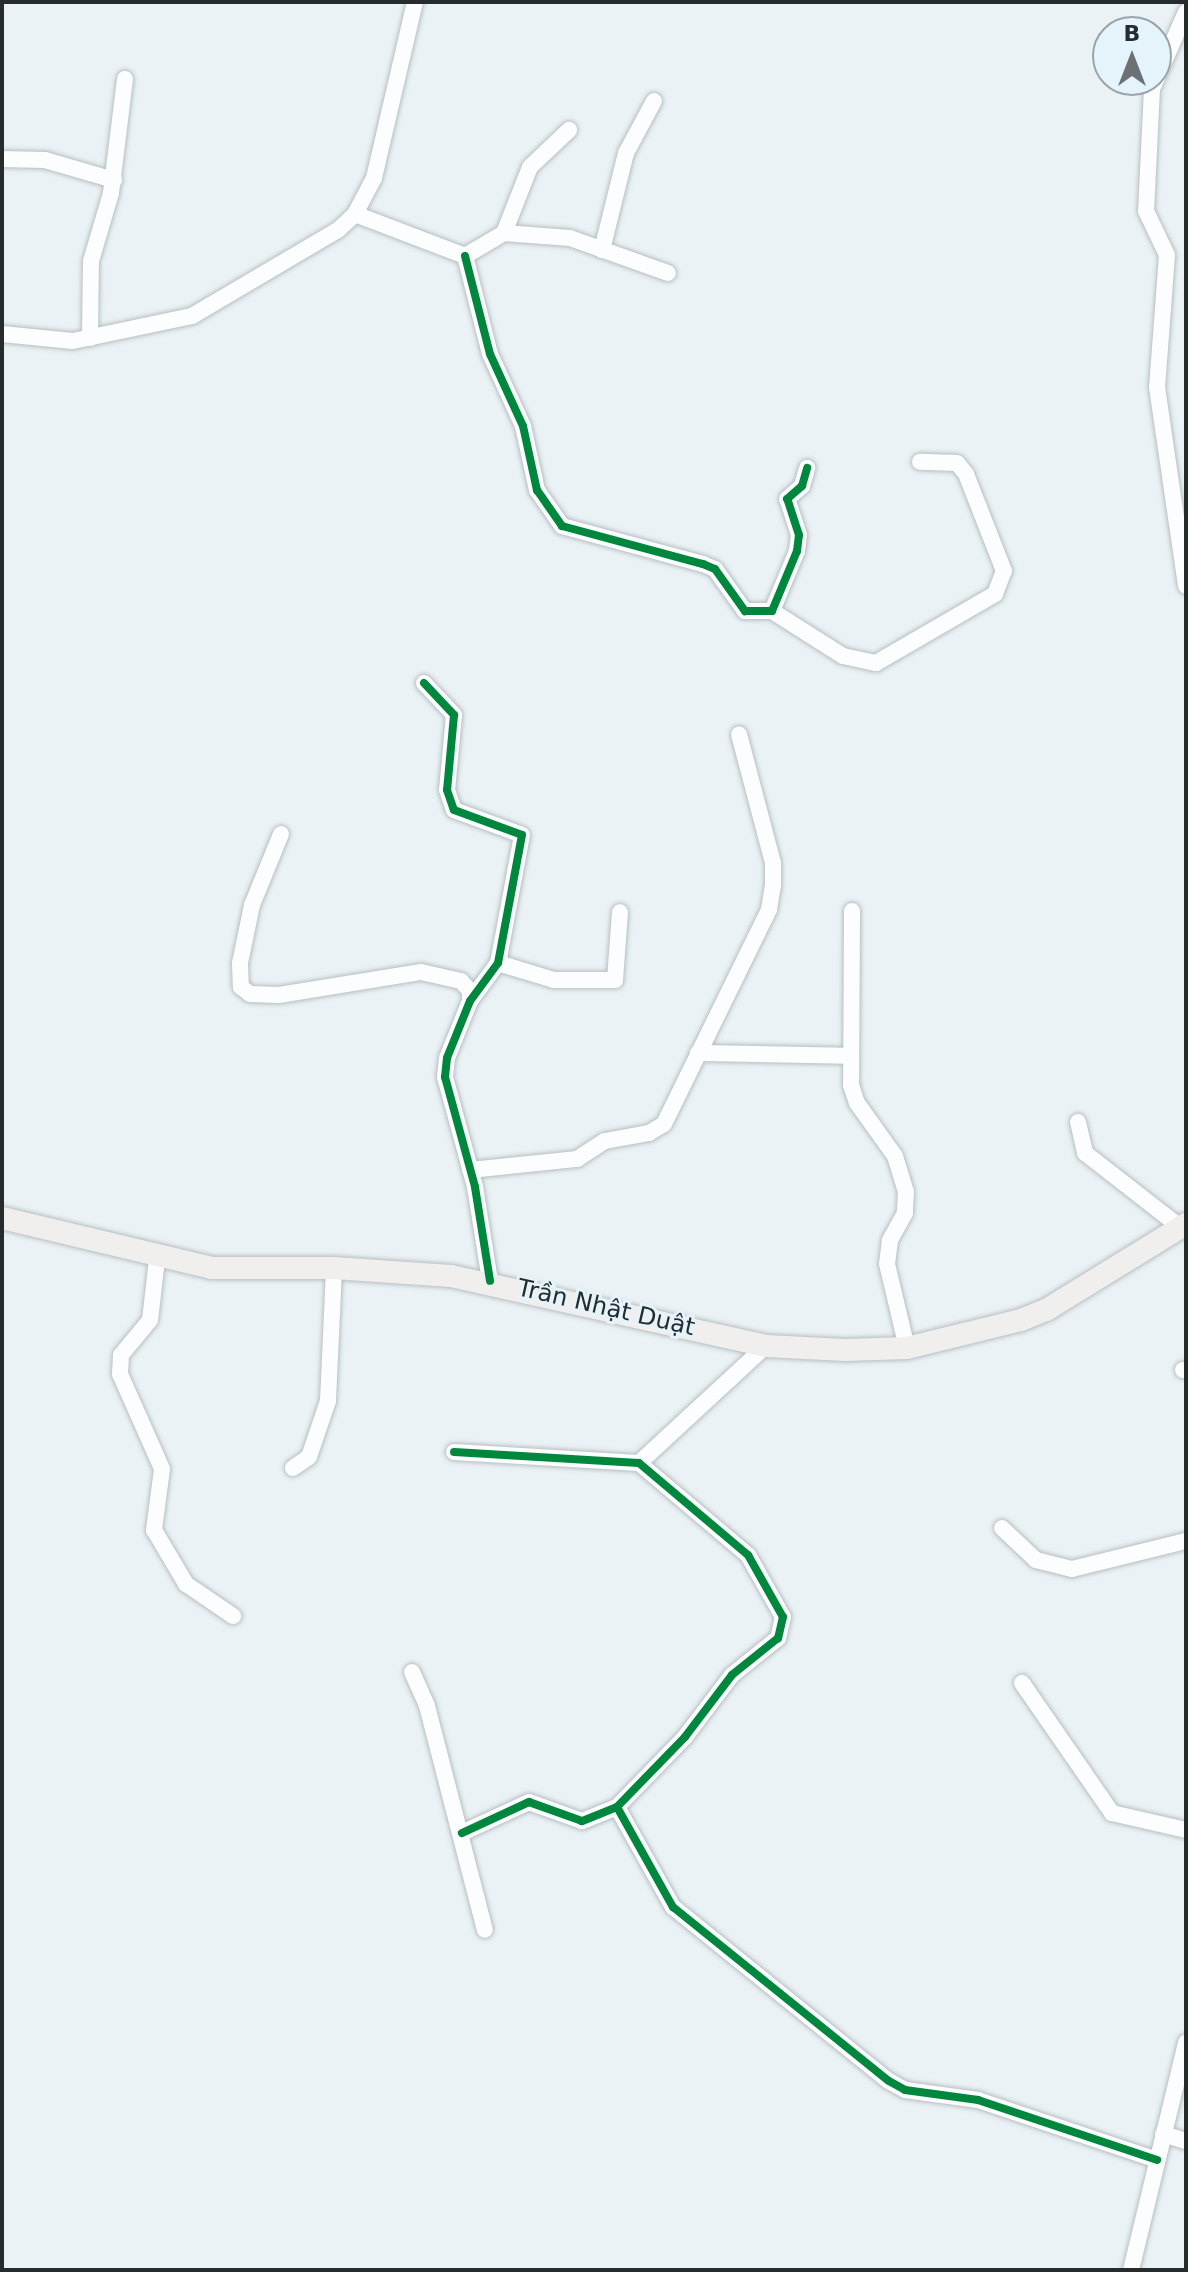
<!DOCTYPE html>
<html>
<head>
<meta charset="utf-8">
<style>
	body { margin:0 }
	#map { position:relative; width:1188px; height:2272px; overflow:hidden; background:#eaf2f5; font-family:"DejaVu Sans",sans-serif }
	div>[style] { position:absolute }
	.roads { filter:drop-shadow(0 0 2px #b8bec1) drop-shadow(0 0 2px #b8bec1) }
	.street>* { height:16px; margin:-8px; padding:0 8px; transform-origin:8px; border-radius:8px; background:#fcfdfe }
	.secondary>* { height:22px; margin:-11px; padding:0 11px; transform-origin:11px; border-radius:11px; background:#f1efee }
	.cycleway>* { height:8px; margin:-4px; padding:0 4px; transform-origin:4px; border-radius:4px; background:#00873e }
	span { translate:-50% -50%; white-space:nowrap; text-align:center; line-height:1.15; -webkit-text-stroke:6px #e5f3fa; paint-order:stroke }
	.street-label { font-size:24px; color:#262b2e }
	.frame { position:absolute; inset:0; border:4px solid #262b2e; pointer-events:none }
	.north { position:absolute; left:1092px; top:16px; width:80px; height:80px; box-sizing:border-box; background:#e5f3fa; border:2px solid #99a3a8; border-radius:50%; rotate:0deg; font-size:22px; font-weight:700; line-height:32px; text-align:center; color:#262b2e }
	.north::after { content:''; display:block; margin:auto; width:28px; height:36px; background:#6b7174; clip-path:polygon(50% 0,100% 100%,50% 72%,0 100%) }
</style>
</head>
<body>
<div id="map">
	<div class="roads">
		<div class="street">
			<i style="left:1186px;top:12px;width:84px;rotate:113.8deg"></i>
			<i style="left:1152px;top:89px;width:122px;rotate:92.8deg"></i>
			<i style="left:1146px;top:211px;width:49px;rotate:64.5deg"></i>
			<i style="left:1167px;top:255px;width:132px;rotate:94.3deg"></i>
			<i style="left:1157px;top:387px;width:201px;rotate:81.7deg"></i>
			<i style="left:2px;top:159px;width:43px;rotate:1.3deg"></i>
			<i style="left:45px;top:160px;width:72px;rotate:16.2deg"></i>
			<i style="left:355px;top:214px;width:118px;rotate:20.9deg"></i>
			<i style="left:465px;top:256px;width:45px;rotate:-30.5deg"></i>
			<i style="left:504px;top:233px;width:71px;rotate:-68.5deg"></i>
			<i style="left:530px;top:167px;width:54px;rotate:-43.5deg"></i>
			<i style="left:504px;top:233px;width:66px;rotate:4.3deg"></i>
			<i style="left:570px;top:238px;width:104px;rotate:19.7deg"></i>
			<i style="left:602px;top:250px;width:100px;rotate:-76.1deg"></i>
			<i style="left:626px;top:153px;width:59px;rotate:-61.7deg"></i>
			<i style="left:465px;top:256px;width:101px;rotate:75.7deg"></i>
			<i style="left:490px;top:354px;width:79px;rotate:65.4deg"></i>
			<i style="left:523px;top:426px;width:66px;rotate:77.7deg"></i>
			<i style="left:537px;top:490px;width:44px;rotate:55.2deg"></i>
			<i style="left:562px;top:526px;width:146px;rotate:15.1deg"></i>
			<i style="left:703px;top:564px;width:13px;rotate:23deg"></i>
			<i style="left:715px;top:569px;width:52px;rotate:54.5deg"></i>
			<i style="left:745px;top:611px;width:27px"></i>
			<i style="left:772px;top:611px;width:65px;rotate:-67.4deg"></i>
			<i style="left:797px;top:551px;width:16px;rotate:-83deg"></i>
			<i style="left:799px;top:535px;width:38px;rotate:-108deg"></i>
			<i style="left:787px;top:499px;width:20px;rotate:-41deg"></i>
			<i style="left:802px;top:486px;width:19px;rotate:-74deg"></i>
			<i style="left:2px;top:334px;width:71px;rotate:5.6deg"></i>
			<i style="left:73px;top:341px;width:122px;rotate:-11.9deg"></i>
			<i style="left:192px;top:316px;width:169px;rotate:-30.5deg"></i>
			<i style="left:338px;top:230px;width:23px;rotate:-43deg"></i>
			<i style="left:355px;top:214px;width:41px;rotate:-62.2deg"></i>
			<i style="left:374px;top:178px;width:181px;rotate:-76.9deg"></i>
			<i style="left:90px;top:338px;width:77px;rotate:-89.3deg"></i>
			<i style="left:91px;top:261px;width:71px;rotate:-73.6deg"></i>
			<i style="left:111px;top:193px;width:115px;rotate:-83deg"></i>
			<i style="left:772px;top:611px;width:84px;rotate:32.4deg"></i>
			<i style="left:843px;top:656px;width:34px;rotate:12deg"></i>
			<i style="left:876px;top:663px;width:138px;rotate:-30.1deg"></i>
			<i style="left:995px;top:594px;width:25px;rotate:-69deg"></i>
			<i style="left:1004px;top:571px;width:104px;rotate:-111.4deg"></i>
			<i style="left:966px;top:474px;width:14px;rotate:-129deg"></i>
			<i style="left:957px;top:463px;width:37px;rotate:-178deg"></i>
			<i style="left:424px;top:683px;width:44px;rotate:46.8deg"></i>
			<i style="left:454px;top:715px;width:75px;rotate:95.3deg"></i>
			<i style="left:447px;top:790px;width:21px;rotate:71deg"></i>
			<i style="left:454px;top:810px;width:72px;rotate:20.2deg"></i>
			<i style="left:522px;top:835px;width:130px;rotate:100.6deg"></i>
			<i style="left:498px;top:963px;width:47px;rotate:126.4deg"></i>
			<i style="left:470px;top:1001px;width:61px;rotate:112deg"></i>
			<i style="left:447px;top:1058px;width:19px;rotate:96deg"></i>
			<i style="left:445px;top:1077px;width:114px;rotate:74.7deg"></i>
			<i style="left:475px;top:1187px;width:95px;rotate:80.9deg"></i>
			<i style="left:281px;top:834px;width:77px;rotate:112.2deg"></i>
			<i style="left:252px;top:905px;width:59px;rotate:101.7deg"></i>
			<i style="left:240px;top:963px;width:24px;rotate:88deg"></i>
			<i style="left:241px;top:987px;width:11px;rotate:38deg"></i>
			<i style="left:250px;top:994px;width:29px;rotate:2deg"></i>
			<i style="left:279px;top:995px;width:144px;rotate:-9.2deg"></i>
			<i style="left:421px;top:972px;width:41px;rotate:12.7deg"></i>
			<i style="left:461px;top:981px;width:13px;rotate:48deg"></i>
			<i style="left:470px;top:991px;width:10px;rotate:90deg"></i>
			<i style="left:852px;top:911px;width:174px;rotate:90.3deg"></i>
			<i style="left:851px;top:1085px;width:19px;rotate:72deg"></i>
			<i style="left:857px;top:1103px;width:65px;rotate:54.4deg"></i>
			<i style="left:895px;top:1156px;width:37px;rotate:73deg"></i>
			<i style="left:906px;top:1191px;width:22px;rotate:93deg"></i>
			<i style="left:905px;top:1213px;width:31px;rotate:119deg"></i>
			<i style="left:890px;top:1240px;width:24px;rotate:97deg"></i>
			<i style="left:887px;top:1264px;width:86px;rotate:76.6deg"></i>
			<i style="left:498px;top:963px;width:59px;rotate:16.9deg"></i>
			<i style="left:554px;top:980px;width:61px"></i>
			<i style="left:615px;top:980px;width:68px;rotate:-85.8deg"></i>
			<i style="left:698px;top:1053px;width:153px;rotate:1.1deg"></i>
			<i style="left:1078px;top:1122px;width:32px;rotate:77deg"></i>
			<i style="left:1085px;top:1153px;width:120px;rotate:37.9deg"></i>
			<i style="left:470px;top:1170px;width:108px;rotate:-5.9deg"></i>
			<i style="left:577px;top:1159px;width:33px;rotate:-33deg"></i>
			<i style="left:605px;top:1141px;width:45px;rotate:-10.3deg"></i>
			<i style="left:649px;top:1133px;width:17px;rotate:-31deg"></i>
			<i style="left:664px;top:1124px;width:238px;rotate:-63.9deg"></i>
			<i style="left:769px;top:910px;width:24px;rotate:-81deg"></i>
			<i style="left:773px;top:886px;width:23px;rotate:-90deg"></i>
			<i style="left:773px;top:863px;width:133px;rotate:-104.8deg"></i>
			<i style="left:157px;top:1259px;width:61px;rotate:96.5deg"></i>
			<i style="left:150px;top:1320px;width:45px;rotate:129.6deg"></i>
			<i style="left:121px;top:1355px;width:19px;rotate:93deg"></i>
			<i style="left:120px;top:1374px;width:104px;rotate:66.1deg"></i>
			<i style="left:162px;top:1469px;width:62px;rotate:97.5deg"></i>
			<i style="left:154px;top:1530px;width:63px;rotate:59.3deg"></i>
			<i style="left:186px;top:1584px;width:57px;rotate:34.2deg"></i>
			<i style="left:1183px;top:1370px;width:3px"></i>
			<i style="left:454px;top:1452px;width:185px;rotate:3.4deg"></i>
			<i style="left:639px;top:1463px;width:143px;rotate:40.2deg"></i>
			<i style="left:748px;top:1555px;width:71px;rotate:60.6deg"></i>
			<i style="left:783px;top:1617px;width:22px;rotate:103deg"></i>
			<i style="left:778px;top:1638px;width:59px;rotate:141.2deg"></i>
			<i style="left:732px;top:1675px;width:78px;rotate:127.2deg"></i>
			<i style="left:685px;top:1737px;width:98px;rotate:134.2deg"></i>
			<i style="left:617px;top:1807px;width:38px;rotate:158deg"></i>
			<i style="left:582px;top:1821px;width:56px;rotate:-160.3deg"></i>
			<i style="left:529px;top:1802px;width:74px;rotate:155.2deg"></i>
			<i style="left:639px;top:1463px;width:173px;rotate:-42.7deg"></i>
			<i style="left:293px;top:1468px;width:19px;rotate:-35deg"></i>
			<i style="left:309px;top:1457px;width:59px;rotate:-71.3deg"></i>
			<i style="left:328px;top:1401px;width:133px;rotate:-87.4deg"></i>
			<i style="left:1002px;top:1528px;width:47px;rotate:43.3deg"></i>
			<i style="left:1036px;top:1560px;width:37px;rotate:14deg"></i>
			<i style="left:1072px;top:1569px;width:117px;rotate:-13.8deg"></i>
			<i style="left:412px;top:1672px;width:37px;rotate:66deg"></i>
			<i style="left:427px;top:1706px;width:231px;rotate:75.5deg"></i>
			<i style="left:1022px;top:1683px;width:158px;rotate:55.3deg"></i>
			<i style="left:1112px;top:1813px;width:76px;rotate:12.9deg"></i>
			<i style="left:617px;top:1807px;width:115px;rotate:60.8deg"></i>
			<i style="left:673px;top:1907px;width:277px;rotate:38.9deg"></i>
			<i style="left:889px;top:2081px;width:18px;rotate:29deg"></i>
			<i style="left:905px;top:2090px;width:74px;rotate:7.8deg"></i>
			<i style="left:978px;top:2100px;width:189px;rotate:18.5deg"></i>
			<i style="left:1163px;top:2134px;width:24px;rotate:17deg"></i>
			<i style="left:1131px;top:2270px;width:234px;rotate:-76.4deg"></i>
		</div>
		<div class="secondary">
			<i style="left:2px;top:1218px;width:216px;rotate:13.4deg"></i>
			<i style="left:212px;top:1268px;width:122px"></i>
			<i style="left:334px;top:1268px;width:117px;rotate:3.9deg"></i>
			<i style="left:451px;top:1276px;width:323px;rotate:12.5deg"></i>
			<i style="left:766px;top:1346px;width:79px;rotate:2.9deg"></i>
			<i style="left:845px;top:1350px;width:62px;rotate:-1.8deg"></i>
			<i style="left:907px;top:1348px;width:117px;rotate:-13.8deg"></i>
			<i style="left:1021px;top:1320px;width:27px;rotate:-22deg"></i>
			<i style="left:1046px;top:1310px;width:164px;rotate:-31.6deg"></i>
		</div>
	</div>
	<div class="cycleway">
		<i style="left:465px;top:256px;width:101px;rotate:75.7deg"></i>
		<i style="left:490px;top:354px;width:79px;rotate:65.4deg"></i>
		<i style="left:523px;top:426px;width:66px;rotate:77.7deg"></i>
		<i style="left:537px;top:490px;width:44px;rotate:55.2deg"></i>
		<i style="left:562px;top:526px;width:146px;rotate:15.1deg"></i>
		<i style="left:703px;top:564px;width:13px;rotate:23deg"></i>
		<i style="left:715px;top:569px;width:52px;rotate:54.5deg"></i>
		<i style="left:745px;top:611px;width:27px"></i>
		<i style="left:772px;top:611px;width:65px;rotate:-67.4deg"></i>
		<i style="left:797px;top:551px;width:16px;rotate:-83deg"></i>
		<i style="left:799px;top:535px;width:38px;rotate:-108deg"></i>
		<i style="left:787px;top:499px;width:20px;rotate:-41deg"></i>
		<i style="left:802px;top:486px;width:19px;rotate:-74deg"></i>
		<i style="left:424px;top:683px;width:44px;rotate:46.8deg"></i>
		<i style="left:454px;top:715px;width:75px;rotate:95.3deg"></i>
		<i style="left:447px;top:790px;width:21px;rotate:71deg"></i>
		<i style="left:454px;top:810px;width:72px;rotate:20.2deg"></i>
		<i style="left:522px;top:835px;width:130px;rotate:100.6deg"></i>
		<i style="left:498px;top:963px;width:47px;rotate:126.4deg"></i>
		<i style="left:470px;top:1001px;width:61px;rotate:112deg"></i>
		<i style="left:447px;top:1058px;width:19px;rotate:96deg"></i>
		<i style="left:445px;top:1077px;width:114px;rotate:74.7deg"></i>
		<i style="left:475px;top:1187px;width:95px;rotate:80.9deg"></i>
		<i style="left:454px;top:1452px;width:185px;rotate:3.4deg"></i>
		<i style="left:639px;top:1463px;width:143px;rotate:40.2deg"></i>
		<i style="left:748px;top:1555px;width:71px;rotate:60.6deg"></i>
		<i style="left:783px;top:1617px;width:22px;rotate:103deg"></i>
		<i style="left:778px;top:1638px;width:59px;rotate:141.2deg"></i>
		<i style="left:732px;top:1675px;width:78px;rotate:127.2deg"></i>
		<i style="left:685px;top:1737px;width:98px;rotate:134.2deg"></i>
		<i style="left:617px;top:1807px;width:38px;rotate:158deg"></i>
		<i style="left:582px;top:1821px;width:56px;rotate:-160.3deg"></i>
		<i style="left:529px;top:1802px;width:74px;rotate:155.2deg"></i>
		<i style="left:617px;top:1807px;width:115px;rotate:60.8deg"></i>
		<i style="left:673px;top:1907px;width:277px;rotate:38.9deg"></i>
		<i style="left:889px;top:2081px;width:18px;rotate:29deg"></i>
		<i style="left:905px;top:2090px;width:74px;rotate:7.8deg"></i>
		<i style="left:978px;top:2100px;width:189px;rotate:18.5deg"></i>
	</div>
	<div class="street-label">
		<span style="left:606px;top:1308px;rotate:13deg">Trần Nhật Duật</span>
	</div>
	<div class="frame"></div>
	<div class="north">B</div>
</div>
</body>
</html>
